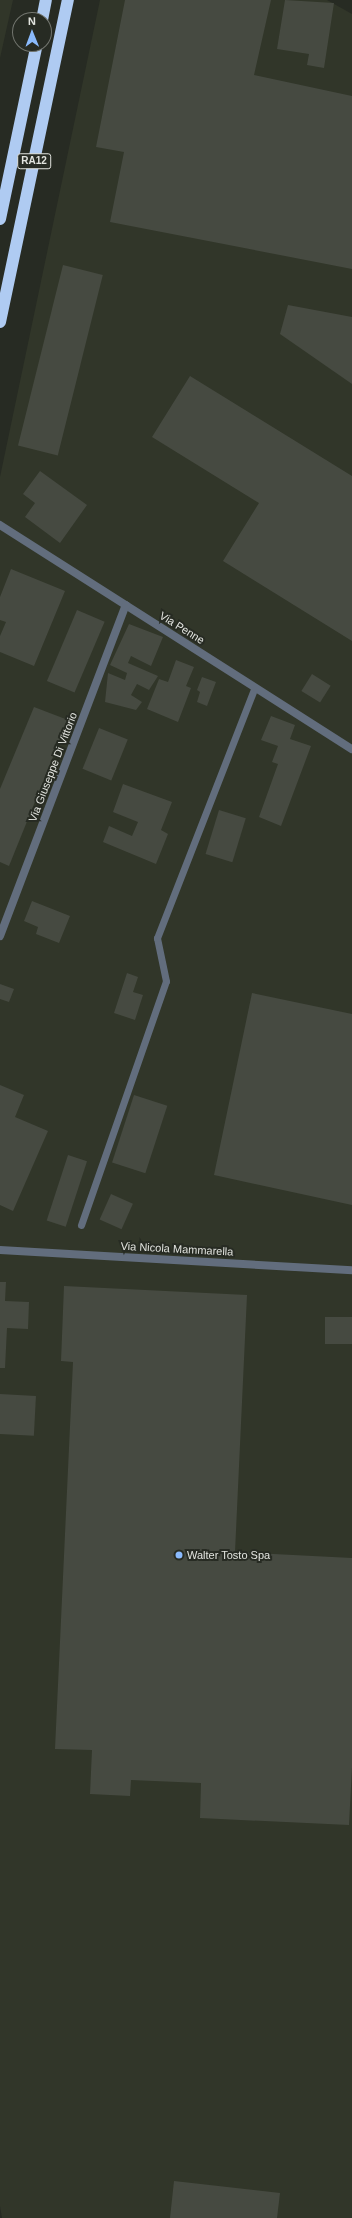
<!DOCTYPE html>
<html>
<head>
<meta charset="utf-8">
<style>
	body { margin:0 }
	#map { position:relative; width:352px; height:2218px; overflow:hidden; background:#272b23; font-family:Arial,sans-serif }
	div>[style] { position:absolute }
	.built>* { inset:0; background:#313629 }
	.building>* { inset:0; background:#464a41; transform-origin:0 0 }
	.lane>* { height:7px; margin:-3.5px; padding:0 3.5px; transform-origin:3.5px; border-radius:3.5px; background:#626d7d }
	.street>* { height:8px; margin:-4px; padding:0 4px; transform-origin:4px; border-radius:4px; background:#626d7d }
	.highway>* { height:12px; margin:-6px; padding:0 6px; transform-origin:6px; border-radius:6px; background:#afcbf2 }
	.dots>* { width:11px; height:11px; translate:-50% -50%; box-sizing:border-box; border:2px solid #272b23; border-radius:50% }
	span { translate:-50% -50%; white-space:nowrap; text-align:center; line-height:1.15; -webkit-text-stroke:4px #272b23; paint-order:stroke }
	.shield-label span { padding:1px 3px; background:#272b23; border:1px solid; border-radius:3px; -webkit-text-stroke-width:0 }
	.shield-label { font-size:10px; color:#e2e4df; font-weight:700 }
	.street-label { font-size:11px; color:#e2e4df }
	.poi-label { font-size:11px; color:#e2e4df }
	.left { translate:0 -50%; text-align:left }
	.north { position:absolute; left:12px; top:12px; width:40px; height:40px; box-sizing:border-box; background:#272b23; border:1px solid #72756e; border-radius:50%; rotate:359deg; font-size:11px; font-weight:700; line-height:16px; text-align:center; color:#e2e4df }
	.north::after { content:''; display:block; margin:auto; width:14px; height:18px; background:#8abafc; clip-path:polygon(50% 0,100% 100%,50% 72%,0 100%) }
</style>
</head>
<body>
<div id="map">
	<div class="built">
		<i style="clip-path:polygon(0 0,13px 0,0 58px)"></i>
		<i style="clip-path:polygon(100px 0,327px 0,352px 14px,352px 2218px,2px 2218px,0 2206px,0 477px)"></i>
	</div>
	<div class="building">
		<i style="clip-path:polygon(125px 0,271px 0,254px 75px,352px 96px,352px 269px,110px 222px,124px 152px,96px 147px)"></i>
		<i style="clip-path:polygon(285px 0,334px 3px,324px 68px,307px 65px,309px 54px,277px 49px)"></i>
		<i style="left:63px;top:265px;width:41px;height:186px;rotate:14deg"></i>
		<i style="clip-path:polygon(288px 305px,352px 317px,352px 384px,280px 334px)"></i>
		<i style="clip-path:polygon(190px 376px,352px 476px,352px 641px,223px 561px,259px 503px,152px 437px)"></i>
		<i style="clip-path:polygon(40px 471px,87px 505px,60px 543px,25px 517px,35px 503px,23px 494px)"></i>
		<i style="clip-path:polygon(11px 569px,65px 591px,34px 666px,0 652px,0 636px,6px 622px,0 620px,0 597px)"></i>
		<i style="left:77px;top:610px;width:30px;height:77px;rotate:23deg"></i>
		<i style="clip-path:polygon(129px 624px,163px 637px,151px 666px,131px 656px,128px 663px,158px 676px,149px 690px,137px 684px,131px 695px,142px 702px,136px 710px,105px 702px,108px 673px,125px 680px,127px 673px,110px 665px)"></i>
		<i style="clip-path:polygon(176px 660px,194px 667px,186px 686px,191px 688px,178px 722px,147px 709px,159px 679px,168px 682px)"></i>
		<i style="left:312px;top:674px;width:22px;height:20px;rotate:32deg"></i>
		<i style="clip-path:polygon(202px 677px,216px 682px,207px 706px,197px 702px,200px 692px,197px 690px)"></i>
		<i style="clip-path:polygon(34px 707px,68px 720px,9px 866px,0 862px,0 789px)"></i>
		<i style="clip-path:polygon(271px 716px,295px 725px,290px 739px,311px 746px,281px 826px,259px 817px,278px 764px,272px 762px,278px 746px,261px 740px)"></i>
		<i style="left:99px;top:728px;width:31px;height:44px;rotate:22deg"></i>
		<i style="clip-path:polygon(123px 784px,172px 802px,161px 830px,168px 834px,156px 864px,103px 842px,109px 826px,132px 836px,138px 822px,113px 812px)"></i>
		<i style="left:219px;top:810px;width:28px;height:46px;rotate:17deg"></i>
		<i style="clip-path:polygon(32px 901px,70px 916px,59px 943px,36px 934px,38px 927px,24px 921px)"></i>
		<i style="clip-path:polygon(127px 973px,138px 977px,133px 992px,143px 995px,135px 1020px,114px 1013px)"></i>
		<i style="clip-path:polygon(0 984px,14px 989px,9px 1002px,0 999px)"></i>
		<i style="clip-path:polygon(252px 993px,352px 1014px,352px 1205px,214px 1175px)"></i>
		<i style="clip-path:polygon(0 1085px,24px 1095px,15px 1117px,48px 1131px,13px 1211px,0 1205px)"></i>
		<i style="left:134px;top:1095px;width:35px;height:71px;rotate:18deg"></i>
		<i style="left:68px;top:1155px;width:20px;height:69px;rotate:18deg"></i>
		<i style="left:111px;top:1194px;width:24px;height:28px;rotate:24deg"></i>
		<i style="clip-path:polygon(0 1282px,6px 1282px,5px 1301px,29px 1302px,28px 1329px,7px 1328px,5px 1368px,0 1368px)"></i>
		<i style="clip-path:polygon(64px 1286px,247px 1295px,235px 1552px,352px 1558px,352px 1767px,349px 1825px,200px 1818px,201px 1783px,131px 1780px,130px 1796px,90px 1794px,92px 1750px,55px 1749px,73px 1362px,61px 1361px)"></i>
		<i style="left:325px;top:1317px;width:27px;height:27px"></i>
		<i style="left:0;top:1394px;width:36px;height:40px;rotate:3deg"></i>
		<i style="clip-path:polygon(174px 2181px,280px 2193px,277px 2218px,170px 2218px)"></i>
	</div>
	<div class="lane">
		<i style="left:81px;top:1225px;width:258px;rotate:-70.8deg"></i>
		<i style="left:166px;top:981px;width:44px;rotate:-101.8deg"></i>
		<i style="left:157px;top:938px;width:269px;rotate:-68.7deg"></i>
	</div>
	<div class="street">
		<i style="left:0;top:525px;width:417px;rotate:32.5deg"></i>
		<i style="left:0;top:936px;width:354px;rotate:-69.2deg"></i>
		<i style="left:0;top:1250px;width:353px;rotate:3.3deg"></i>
	</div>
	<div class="highway">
		<i style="left:42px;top:20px;width:20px;rotate:-79deg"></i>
		<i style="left:0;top:219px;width:179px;rotate:-78.1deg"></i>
		<i style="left:0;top:322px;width:329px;rotate:-78.1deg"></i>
	</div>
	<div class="dots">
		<i style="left:179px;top:1555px;background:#8abafc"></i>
	</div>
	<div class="shield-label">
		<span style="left:34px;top:161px">RA12</span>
	</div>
	<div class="street-label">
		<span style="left:182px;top:628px;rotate:32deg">Via Penne</span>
		<span style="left:53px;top:767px;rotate:-69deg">Via Giuseppe Di Vittorio</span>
		<span style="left:177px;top:1249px;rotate:3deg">Via Nicola Mammarella</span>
	</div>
	<div class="poi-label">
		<span class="left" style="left:187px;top:1555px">Walter Tosto Spa</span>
	</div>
	<div class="north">N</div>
</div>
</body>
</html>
